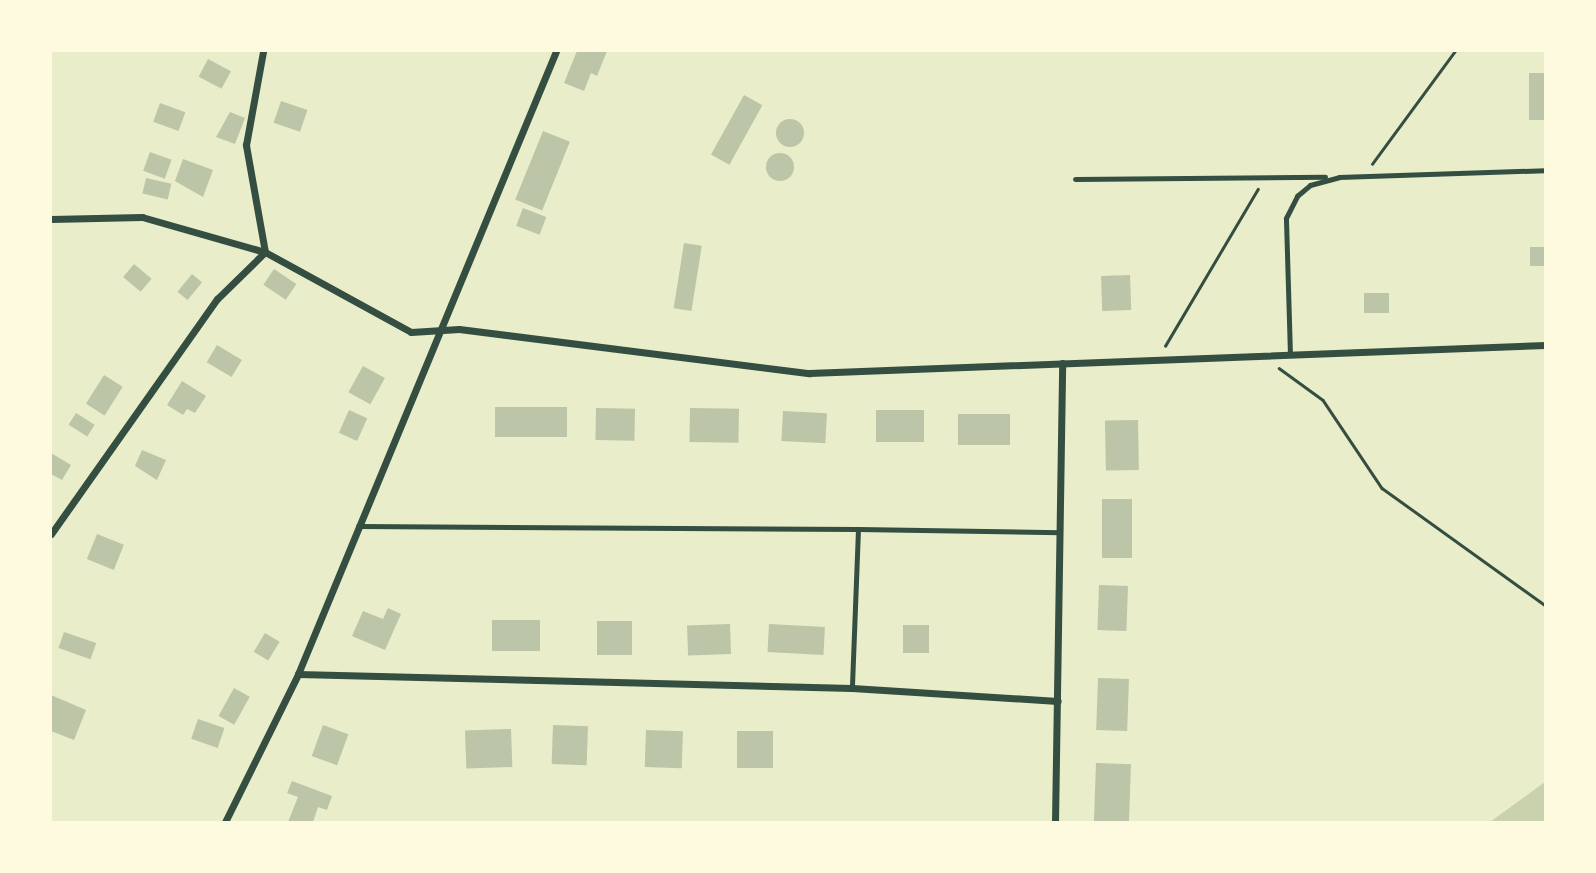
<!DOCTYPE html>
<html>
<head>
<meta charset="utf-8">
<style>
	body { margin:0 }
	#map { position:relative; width:1596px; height:873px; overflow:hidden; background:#e9edc9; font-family:"Roboto Condensed",sans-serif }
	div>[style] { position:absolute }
	.green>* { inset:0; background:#cad2ad }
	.building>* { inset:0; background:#bcc5a7; transform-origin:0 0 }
	.round { border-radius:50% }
	.path>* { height:2.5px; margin:-1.25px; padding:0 1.25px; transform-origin:1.25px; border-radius:1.25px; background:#344e41 }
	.service>* { height:5px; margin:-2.5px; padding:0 2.5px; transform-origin:2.5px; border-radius:2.5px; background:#344e41 }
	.minor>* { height:7px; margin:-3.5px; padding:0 3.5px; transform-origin:3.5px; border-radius:3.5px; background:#344e41 }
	span { translate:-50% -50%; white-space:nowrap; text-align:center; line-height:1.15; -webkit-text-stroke:5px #fefae0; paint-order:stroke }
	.frame { position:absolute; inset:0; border:52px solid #fefae0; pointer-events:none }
</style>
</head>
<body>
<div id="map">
	<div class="green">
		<i style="clip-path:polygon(1545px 782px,1545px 822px,1490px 822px)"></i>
	</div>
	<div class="building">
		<i style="clip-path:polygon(577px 51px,607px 51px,597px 76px,591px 73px,584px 91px,564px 83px)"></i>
		<i style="left:208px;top:59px;width:26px;height:20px;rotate:28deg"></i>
		<i style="left:1529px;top:73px;width:16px;height:47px"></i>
		<i style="left:744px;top:95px;width:21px;height:68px;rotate:29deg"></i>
		<i style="left:281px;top:101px;width:28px;height:23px;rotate:19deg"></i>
		<i style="left:160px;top:103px;width:27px;height:20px;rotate:20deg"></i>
		<i style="clip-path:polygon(230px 112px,245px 118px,235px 144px,216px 137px)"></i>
		<i class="round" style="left:776px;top:119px;width:28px;height:28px"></i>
		<i style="left:543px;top:131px;width:29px;height:74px;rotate:22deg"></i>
		<i style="left:150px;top:152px;width:23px;height:20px;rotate:20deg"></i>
		<i class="round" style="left:766px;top:153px;width:28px;height:28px"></i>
		<i style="clip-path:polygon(183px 159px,213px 170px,203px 197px,175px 181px)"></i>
		<i style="left:146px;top:178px;width:26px;height:16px;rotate:13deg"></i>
		<i style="left:523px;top:208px;width:25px;height:19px;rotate:21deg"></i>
		<i style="left:684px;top:243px;width:18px;height:66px;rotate:9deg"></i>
		<i style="left:1530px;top:247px;width:15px;height:19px"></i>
		<i style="left:134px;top:264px;width:23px;height:17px;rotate:40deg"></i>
		<i style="left:274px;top:269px;width:27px;height:19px;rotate:34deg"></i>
		<i style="left:192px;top:274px;width:13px;height:23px;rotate:39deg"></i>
		<i style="left:1130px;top:275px;width:35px;height:29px;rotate:88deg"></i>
		<i style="left:1364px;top:293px;width:25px;height:20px"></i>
		<i style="left:217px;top:345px;width:29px;height:20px;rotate:31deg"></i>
		<i style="left:363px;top:366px;width:25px;height:30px;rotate:29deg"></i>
		<i style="left:104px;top:375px;width:22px;height:34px;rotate:32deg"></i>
		<i style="clip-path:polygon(182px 381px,206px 396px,195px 413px,187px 409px,183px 415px,167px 405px)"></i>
		<i style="left:495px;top:407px;width:72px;height:30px"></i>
		<i style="left:596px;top:408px;width:39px;height:32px;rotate:1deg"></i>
		<i style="left:690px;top:408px;width:49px;height:34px;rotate:1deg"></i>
		<i style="left:349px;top:410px;width:20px;height:25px;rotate:24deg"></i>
		<i style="left:876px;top:410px;width:48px;height:32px"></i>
		<i style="left:783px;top:411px;width:44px;height:30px;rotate:3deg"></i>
		<i style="left:76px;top:413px;width:22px;height:14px;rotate:32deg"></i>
		<i style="left:1010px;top:414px;width:31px;height:52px;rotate:90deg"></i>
		<i style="left:1138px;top:420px;width:50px;height:33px;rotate:89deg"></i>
		<i style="clip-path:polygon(142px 450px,166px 460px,157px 480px,135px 466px)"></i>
		<i style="clip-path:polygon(51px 453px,71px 465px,62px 480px,51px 474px)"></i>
		<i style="left:1102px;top:499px;width:30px;height:59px"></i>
		<i style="left:97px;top:534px;width:29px;height:27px;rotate:22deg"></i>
		<i style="left:1099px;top:585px;width:29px;height:45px;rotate:2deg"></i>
		<i style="clip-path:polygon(388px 608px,401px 614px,385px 650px,352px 636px,363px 611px,383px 619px)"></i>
		<i style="left:492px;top:620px;width:48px;height:31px"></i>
		<i style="left:597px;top:621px;width:35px;height:34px"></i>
		<i style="left:730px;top:624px;width:30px;height:43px;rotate:88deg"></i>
		<i style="left:769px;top:624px;width:56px;height:28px;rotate:3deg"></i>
		<i style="left:903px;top:625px;width:26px;height:28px"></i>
		<i style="left:64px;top:632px;width:34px;height:17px;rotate:19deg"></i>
		<i style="left:265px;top:633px;width:17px;height:22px;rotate:31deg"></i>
		<i style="left:1098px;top:678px;width:31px;height:52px;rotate:2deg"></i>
		<i style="left:234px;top:688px;width:18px;height:32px;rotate:29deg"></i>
		<i style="clip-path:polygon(51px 695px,86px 710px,74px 740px,51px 731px)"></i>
		<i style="left:198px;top:719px;width:28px;height:21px;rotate:19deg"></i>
		<i style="left:323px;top:725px;width:27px;height:33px;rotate:20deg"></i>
		<i style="left:553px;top:725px;width:35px;height:39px;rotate:2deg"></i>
		<i style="left:511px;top:729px;width:38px;height:46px;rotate:88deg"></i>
		<i style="left:646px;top:730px;width:37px;height:37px;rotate:2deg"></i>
		<i style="left:737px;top:731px;width:36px;height:37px"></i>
		<i style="left:1096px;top:763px;width:35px;height:59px;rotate:2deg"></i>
		<i style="clip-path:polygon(292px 781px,332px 796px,327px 810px,318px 807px,313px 822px,288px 822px,298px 797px,287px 793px)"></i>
	</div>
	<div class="path">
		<i style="left:1372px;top:164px;width:140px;rotate:-53.7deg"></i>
		<i style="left:1165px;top:346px;width:182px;rotate:-59.4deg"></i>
		<i style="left:1279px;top:368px;width:54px;rotate:36deg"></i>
		<i style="left:1323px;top:400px;width:106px;rotate:56.2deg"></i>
		<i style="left:1382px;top:488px;width:201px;rotate:35.7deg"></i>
	</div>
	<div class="service">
		<i style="left:1075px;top:179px;width:250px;rotate:-0.5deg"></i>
		<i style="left:1290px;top:355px;width:137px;rotate:-91.7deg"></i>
		<i style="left:1286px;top:218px;width:25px;rotate:-63deg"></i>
		<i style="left:1297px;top:196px;width:17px;rotate:-40deg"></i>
		<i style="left:1310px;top:185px;width:30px;rotate:-15deg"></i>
		<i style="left:1339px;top:177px;width:206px;rotate:-1.9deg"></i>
		<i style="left:358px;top:526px;width:500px;rotate:0.34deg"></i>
		<i style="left:858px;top:529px;width:159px;rotate:92.2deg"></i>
		<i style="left:858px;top:529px;width:202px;rotate:0.9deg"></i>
	</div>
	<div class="minor">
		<i style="left:51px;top:219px;width:91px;rotate:-1.3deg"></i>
		<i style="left:142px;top:217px;width:128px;rotate:15.9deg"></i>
		<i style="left:265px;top:252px;width:166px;rotate:28.7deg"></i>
		<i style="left:411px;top:332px;width:48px;rotate:-3.6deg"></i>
		<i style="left:459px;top:329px;width:353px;rotate:7.2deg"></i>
		<i style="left:809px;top:373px;width:737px;rotate:-2.18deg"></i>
		<i style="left:51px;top:534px;width:288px;rotate:-54.8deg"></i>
		<i style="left:217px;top:299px;width:67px;rotate:-44.4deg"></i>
		<i style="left:265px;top:252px;width:109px;rotate:-100.1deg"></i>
		<i style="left:246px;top:145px;width:96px;rotate:-79.7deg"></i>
		<i style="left:298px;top:674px;width:554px;rotate:1.45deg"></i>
		<i style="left:852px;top:688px;width:206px;rotate:3.6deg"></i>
		<i style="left:225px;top:822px;width:165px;rotate:-63.7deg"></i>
		<i style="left:298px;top:674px;width:674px;rotate:-67.5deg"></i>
		<i style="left:1055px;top:822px;width:459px;rotate:-89.1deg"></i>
	</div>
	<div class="frame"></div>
</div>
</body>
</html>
